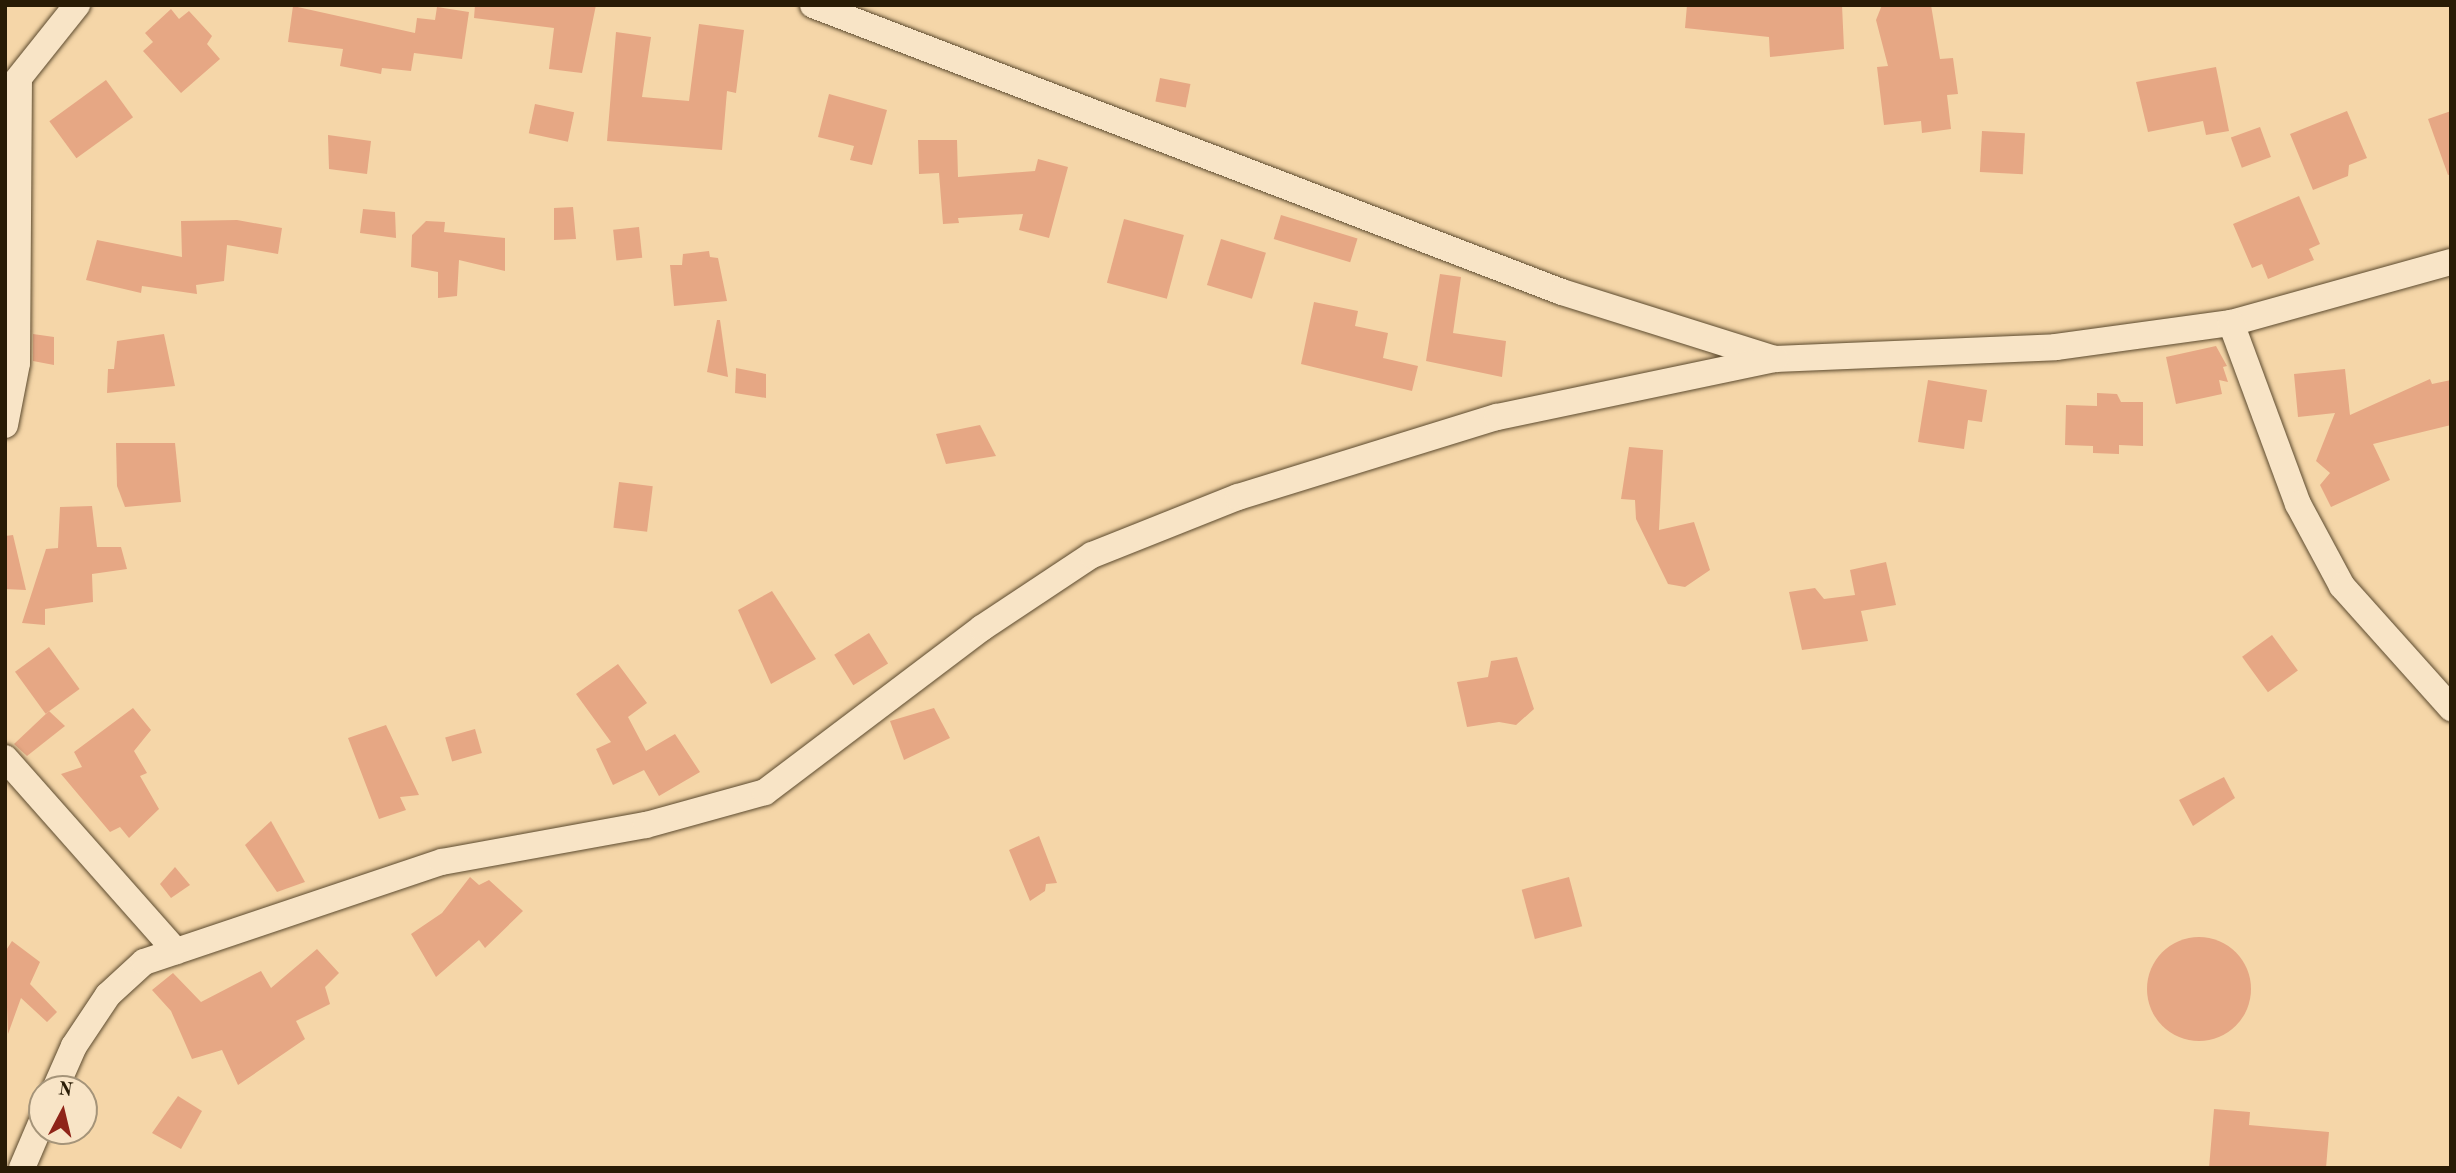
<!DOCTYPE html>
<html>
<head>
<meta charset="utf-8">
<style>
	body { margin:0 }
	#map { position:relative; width:2456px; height:1173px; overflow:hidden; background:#f5d6a8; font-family:"Old Standard TT",serif }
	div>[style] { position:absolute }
	.building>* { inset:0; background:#e6a784; transform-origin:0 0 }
	.round { border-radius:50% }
	.roads { filter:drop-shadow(0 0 2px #5c4a2e) drop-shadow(0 0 2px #5c4a2e) }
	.minor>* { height:26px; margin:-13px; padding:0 13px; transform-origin:13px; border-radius:13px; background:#f8e4c6 }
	span { translate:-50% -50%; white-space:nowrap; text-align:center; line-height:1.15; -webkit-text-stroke:6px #f8e4c6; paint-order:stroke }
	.frame { position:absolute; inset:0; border:7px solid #291b05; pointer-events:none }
	.north { position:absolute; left:28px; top:1075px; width:70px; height:70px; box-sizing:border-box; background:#f8e4c6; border:2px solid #a59479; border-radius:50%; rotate:7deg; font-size:19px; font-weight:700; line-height:28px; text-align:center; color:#291b05 }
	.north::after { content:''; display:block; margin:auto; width:24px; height:32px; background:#8f2418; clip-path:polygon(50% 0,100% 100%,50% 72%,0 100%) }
</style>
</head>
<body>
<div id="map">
	<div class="building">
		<i style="clip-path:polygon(475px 5px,596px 5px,582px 73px,549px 69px,554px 28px,474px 18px)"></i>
		<i style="clip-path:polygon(1687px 5px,1842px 5px,1844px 49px,1770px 57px,1769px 37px,1685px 28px)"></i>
		<i style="clip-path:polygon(1882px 5px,1931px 5px,1940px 59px,1953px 58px,1958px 94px,1947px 95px,1951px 129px,1922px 133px,1921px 121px,1884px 125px,1877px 67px,1888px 66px,1876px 20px)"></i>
		<i style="clip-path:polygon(293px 6px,415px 33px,417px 18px,435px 20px,437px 7px,469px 12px,462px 59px,414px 53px,411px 71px,382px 68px,381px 74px,340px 66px,343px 49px,288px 42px)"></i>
		<i style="clip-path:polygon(171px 9px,179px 19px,189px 11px,212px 36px,207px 44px,220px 59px,181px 93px,143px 51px,153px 42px,145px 33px)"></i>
		<i style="clip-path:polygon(699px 24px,744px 30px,736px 93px,727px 91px,722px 150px,607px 141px,616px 32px,651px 37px,642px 97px,689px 101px)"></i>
		<i style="clip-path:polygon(2216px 67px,2229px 131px,2206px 135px,2203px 121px,2148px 132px,2136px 82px)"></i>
		<i style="left:1160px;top:78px;width:31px;height:24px;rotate:11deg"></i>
		<i style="left:106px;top:80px;width:46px;height:70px;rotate:54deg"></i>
		<i style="clip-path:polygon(829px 94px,887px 110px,872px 165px,850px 160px,854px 146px,818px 137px)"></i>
		<i style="left:535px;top:104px;width:40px;height:30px;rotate:12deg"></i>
		<i style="clip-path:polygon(2347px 111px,2367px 158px,2349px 165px,2348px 176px,2313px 190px,2290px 134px)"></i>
		<i style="clip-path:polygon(2451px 111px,2451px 174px,2448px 175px,2428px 119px)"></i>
		<i style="left:2260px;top:127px;width:32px;height:31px;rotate:70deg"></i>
		<i style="left:1982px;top:131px;width:43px;height:41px;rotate:3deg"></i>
		<i style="clip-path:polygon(328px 135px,371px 141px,367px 174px,329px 169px)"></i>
		<i style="clip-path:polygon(918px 140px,957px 140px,958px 177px,1035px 171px,1038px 159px,1068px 167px,1049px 238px,1019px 230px,1023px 214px,958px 218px,959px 223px,943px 224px,939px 173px,919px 174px)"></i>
		<i style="clip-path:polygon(2299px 196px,2320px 244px,2309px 249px,2314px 260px,2268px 279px,2262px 264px,2252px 268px,2233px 224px)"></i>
		<i style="clip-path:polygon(573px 207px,576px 239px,554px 240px,554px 208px)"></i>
		<i style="clip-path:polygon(363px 209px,395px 212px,396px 238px,360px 233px)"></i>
		<i style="left:1281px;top:215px;width:80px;height:25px;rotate:17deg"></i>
		<i style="left:1124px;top:219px;width:62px;height:66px;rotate:15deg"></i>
		<i style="clip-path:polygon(237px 220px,282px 228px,278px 254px,227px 245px,224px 281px,196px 285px,197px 294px,142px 286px,141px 293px,86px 280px,97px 240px,182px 257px,181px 221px)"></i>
		<i style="clip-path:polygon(426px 221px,445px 222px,444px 232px,505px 238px,505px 271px,459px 260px,457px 296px,438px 298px,438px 272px,411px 267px,412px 235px)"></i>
		<i style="left:639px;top:227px;width:31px;height:26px;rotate:84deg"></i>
		<i style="left:1221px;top:239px;width:47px;height:48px;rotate:17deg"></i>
		<i style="clip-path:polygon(709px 251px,710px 257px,718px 258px,727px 301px,674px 306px,670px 265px,682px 265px,683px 254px)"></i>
		<i style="clip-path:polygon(1440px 274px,1461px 277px,1453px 333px,1506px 341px,1502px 377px,1426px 361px)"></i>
		<i style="clip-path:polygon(1314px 302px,1358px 311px,1355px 326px,1388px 333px,1383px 358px,1418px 366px,1412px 391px,1301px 364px)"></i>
		<i style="clip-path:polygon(717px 320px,720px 320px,728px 377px,707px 372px)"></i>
		<i style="clip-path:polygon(33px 334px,54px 337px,54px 365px,33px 361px)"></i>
		<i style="clip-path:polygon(164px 334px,175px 386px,107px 393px,108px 369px,114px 369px,117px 341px)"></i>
		<i style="clip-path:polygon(2216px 346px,2227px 366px,2223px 367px,2228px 382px,2219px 380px,2222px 394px,2176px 404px,2166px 357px)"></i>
		<i style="clip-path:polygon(736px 368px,766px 374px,766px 398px,735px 393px)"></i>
		<i style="clip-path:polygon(2345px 369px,2350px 415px,2430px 379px,2432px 384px,2451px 380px,2451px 425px,2373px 444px,2390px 480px,2331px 507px,2320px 485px,2330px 473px,2316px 461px,2335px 413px,2298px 417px,2294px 374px)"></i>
		<i style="clip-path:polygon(1928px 380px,1987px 390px,1982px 422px,1968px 420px,1964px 449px,1918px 442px)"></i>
		<i style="clip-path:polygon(2097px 393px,2117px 394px,2121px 402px,2143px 402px,2143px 446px,2119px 445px,2119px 454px,2093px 453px,2093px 446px,2065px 445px,2066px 405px,2097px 406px)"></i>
		<i style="clip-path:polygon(980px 425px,996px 456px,946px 464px,936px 434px)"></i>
		<i style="clip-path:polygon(116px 443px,175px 443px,181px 502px,125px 507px,117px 486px)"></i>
		<i style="clip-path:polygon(1629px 447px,1663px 450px,1659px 530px,1694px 522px,1710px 570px,1685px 587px,1668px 584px,1636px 519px,1635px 500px,1621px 499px)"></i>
		<i style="left:619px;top:482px;width:34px;height:46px;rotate:7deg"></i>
		<i style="clip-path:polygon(92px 506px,97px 547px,121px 547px,127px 569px,92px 574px,93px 602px,45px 609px,45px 625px,22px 623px,46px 549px,58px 548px,60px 507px)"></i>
		<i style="clip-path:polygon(13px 535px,26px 590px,5px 589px,5px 536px)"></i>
		<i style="clip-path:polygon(1886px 562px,1896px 605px,1861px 611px,1868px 641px,1802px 650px,1789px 592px,1815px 588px,1824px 599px,1855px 595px,1850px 570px)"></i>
		<i style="clip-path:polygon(772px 591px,816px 659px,771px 684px,738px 610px)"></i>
		<i style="left:869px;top:633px;width:36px;height:41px;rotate:58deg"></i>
		<i style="left:2272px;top:635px;width:44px;height:37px;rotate:54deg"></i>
		<i style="left:49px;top:647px;width:52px;height:42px;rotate:54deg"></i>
		<i style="clip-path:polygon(1517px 657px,1534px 709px,1516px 725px,1499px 722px,1467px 727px,1457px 682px,1488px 677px,1491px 661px)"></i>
		<i style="clip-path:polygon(618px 664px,647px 703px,628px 717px,646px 751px,675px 734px,700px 772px,659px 796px,644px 770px,613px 785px,596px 749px,611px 742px,576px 694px)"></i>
		<i style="clip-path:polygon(133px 708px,151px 730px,134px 751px,147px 773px,140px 776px,159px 809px,129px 838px,120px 827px,110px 832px,61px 774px,82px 767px,74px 752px)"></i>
		<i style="clip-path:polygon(934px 708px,950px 738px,904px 760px,890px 721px)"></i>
		<i style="clip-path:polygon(49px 711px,65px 726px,27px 756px,14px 744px)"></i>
		<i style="clip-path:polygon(386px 725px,419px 795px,400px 797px,406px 810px,379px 819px,348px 738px)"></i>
		<i style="left:475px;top:729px;width:25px;height:31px;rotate:74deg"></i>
		<i style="clip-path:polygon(2224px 777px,2235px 798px,2193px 826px,2179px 800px)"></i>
		<i style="clip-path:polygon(271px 821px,305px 882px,277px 892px,245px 845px)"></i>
		<i style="clip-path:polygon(1039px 836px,1057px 883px,1046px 884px,1045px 891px,1030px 901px,1009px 850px)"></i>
		<i style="clip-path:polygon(175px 867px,190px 885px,171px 898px,160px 884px)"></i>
		<i style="clip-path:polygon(470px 877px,479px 885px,489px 880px,523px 911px,485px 948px,479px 940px,436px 977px,411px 934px,442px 913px)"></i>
		<i style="left:1569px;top:877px;width:51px;height:49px;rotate:75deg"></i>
		<i class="round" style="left:2147px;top:937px;width:104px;height:104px"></i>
		<i style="clip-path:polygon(12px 941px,40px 962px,30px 984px,57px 1012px,47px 1022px,21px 998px,8px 1034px,5px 952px)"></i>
		<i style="clip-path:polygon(317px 949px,339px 973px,325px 987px,330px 1004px,296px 1021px,305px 1039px,238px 1085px,222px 1050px,192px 1059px,171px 1011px,152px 990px,173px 973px,201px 1002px,261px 971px,271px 988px)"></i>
		<i style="clip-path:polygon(178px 1096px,202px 1111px,181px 1149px,152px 1133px)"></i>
		<i style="clip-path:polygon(2214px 1109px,2250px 1112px,2249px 1125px,2329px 1132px,2326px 1168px,2209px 1168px)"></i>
	</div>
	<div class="roads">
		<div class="minor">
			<i style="left:813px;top:5px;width:802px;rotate:20.97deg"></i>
			<i style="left:1562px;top:292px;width:223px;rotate:17.5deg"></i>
			<i style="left:1775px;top:359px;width:281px;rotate:-2.4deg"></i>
			<i style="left:2056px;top:347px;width:177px;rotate:-7.8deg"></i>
			<i style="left:2231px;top:323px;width:228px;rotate:-15.5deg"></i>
			<i style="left:6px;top:94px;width:114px;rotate:-51.4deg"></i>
			<i style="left:2231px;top:323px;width:193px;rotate:69.7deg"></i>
			<i style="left:2298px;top:504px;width:93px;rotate:61.8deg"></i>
			<i style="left:2342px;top:586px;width:164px;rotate:48.2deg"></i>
			<i style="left:5px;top:425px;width:63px;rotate:-79deg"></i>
			<i style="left:17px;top:363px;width:281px;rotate:-89.6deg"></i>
			<i style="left:5px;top:758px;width:258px;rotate:48.5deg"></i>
			<i style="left:55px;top:1089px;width:47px;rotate:-66.2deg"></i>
			<i style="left:74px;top:1046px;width:61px;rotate:-56.3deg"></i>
			<i style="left:108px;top:995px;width:49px;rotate:-42.5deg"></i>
			<i style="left:144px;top:962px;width:314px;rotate:-18.6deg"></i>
			<i style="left:442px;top:862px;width:207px;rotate:-10.3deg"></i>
			<i style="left:646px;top:825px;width:123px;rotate:-15.5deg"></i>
			<i style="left:765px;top:792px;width:272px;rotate:-37.1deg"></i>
			<i style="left:982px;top:628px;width:132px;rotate:-33.6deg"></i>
			<i style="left:1092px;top:555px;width:157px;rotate:-21.7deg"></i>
			<i style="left:1238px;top:497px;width:271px;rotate:-17.2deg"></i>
			<i style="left:1497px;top:417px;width:284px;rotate:-11.8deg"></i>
			<i style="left:22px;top:1168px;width:51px;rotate:-66.9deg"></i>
		</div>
	</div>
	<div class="frame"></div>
	<div class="north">N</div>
</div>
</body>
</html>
